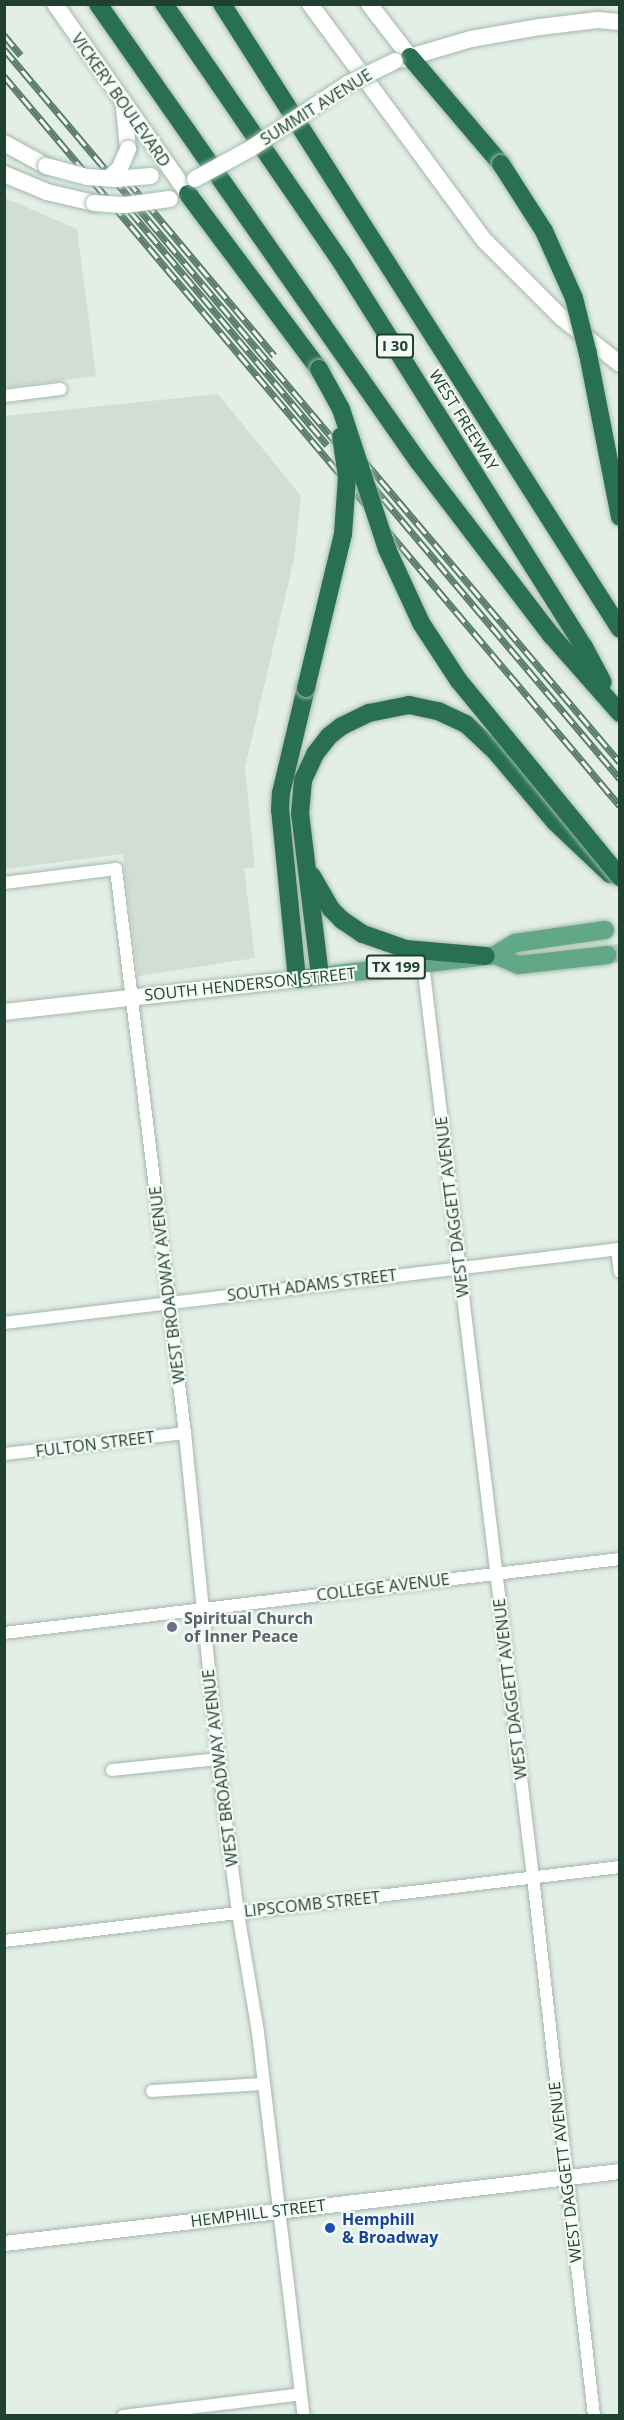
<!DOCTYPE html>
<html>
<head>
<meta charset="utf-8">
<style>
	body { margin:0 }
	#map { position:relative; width:624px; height:2420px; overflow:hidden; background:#e2eee6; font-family:"Open Sans",sans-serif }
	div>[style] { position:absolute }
	.built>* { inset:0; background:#d0ded4 }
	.primary-tunnel>* { height:18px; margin-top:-9px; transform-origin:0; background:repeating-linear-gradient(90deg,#bbcbc2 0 18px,transparent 0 27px) }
	.roads { filter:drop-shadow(0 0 2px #a4b7ac) drop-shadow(0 0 2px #a4b7ac) }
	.minor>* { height:12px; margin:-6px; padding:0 6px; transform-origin:6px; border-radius:6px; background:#fff }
	.tertiary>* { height:15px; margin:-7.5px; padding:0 7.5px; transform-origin:7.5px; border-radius:7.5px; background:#fff }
	.secondary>* { height:16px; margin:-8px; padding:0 8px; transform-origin:8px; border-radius:8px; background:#fff }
	.primary>* { height:18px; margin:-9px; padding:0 9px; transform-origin:9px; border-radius:9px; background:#62a887 }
	.motorway>* { height:18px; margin:-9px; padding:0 9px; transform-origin:9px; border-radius:9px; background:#297052 }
	.rail>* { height:7px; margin-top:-3.5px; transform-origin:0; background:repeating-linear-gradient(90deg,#f3faf5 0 14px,#5a7c6c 0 28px); box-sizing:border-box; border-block:2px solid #5a7c6c }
	.bridges { filter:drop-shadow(0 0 2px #a2beae) drop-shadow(0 0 2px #a2beae) }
	.secondary-bridge>* { height:16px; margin:-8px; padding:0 8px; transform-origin:8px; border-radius:8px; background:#fff }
	.motorway-bridge>* { height:18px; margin:-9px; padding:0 9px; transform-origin:9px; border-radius:9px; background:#297052 }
	.dots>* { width:16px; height:16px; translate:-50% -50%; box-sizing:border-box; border:3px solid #f3faf5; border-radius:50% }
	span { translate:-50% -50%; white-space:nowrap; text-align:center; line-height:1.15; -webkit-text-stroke:4.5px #f3faf5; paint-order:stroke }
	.shield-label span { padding:2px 4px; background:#f3faf5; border:2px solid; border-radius:4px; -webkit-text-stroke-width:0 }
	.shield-label { font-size:15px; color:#204131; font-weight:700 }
	.street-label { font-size:16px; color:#204131 }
	.worship-label { font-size:16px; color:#5b616d; font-weight:700 }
	.left { translate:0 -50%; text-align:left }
	.transit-label { font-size:16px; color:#164399; font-weight:700 }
	.frame { position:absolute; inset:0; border:6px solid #204131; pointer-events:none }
</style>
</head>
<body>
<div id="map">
	<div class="built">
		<i style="clip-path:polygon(5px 198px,77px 229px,96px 376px,5px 387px)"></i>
		<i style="clip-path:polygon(218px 394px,301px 496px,294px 559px,245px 767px,255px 868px,244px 868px,255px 958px,138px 976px,123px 854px,5px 869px,5px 416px)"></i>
	</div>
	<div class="primary-tunnel">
		<i style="left:607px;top:955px;width:13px;rotate:-9deg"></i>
	</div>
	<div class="roads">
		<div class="minor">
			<i style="left:4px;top:396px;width:57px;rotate:-7deg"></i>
			<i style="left:4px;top:883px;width:113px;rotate:-7.1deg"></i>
			<i style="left:116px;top:869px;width:568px;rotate:83.03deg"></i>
			<i style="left:185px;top:1433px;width:328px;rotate:84.2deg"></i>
			<i style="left:218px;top:1759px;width:155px;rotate:82.6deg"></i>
			<i style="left:238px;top:1913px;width:122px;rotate:80.5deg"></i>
			<i style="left:258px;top:2033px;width:386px;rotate:83.2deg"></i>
			<i style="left:423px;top:964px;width:920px;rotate:83.13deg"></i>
			<i style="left:533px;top:1877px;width:542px;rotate:83.54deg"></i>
			<i style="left:617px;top:1249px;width:23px;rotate:83deg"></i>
			<i style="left:4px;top:1323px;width:620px;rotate:-6.85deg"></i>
			<i style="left:4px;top:1454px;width:182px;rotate:-6.6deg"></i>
			<i style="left:4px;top:1633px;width:620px;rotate:-6.85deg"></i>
			<i style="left:112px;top:1770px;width:107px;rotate:-5.9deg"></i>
			<i style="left:4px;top:1941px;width:620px;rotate:-6.85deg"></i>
			<i style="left:152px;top:2091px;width:112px;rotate:-3.6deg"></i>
			<i style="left:123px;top:2416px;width:179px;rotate:-7deg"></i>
		</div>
		<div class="tertiary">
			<i style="left:4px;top:2243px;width:620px;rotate:-6.67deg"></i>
		</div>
		<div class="secondary">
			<i style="left:55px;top:4px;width:232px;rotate:55deg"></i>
			<i style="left:310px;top:4px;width:295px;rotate:53.6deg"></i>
			<i style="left:485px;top:241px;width:109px;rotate:45deg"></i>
			<i style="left:562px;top:318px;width:74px;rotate:38.4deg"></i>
			<i style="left:369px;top:4px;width:67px;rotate:52.3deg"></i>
			<i style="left:400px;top:60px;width:74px;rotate:-16.5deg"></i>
			<i style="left:471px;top:39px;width:70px;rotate:-9.9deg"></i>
			<i style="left:540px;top:27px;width:58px;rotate:-6.9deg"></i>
			<i style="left:598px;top:20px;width:22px;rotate:5deg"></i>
			<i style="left:124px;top:107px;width:42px;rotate:84.6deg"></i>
			<i style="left:4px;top:143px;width:48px;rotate:28.7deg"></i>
			<i style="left:4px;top:174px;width:47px;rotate:22.7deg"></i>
			<i style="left:47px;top:192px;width:48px;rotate:13.2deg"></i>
			<i style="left:4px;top:1012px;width:295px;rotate:-6.4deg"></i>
		</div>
		<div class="primary">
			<i style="left:495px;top:955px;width:25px;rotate:23deg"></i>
			<i style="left:518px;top:965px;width:90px;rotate:-6.4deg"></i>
			<i style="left:297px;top:979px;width:199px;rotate:-6.9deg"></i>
			<i style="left:495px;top:955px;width:23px;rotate:-31deg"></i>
			<i style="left:515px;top:943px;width:91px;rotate:-8.2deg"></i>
		</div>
		<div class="motorway">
			<i style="left:98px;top:4px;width:558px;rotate:55deg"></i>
			<i style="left:418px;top:461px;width:220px;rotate:52.6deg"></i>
			<i style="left:552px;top:636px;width:103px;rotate:48.6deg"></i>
			<i style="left:164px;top:4px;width:314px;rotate:55.5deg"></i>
			<i style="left:342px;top:263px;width:454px;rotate:57.8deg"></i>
			<i style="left:584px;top:647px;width:40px;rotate:62deg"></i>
			<i style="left:222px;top:4px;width:741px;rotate:57.51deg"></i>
			<i style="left:410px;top:57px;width:140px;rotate:49.6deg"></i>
			<i style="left:188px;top:194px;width:219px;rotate:53.2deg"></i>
			<i style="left:312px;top:876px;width:38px;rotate:60deg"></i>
			<i style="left:331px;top:909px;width:16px;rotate:45deg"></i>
			<i style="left:342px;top:920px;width:25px;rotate:34deg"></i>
			<i style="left:363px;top:934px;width:46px;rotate:19.2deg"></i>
			<i style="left:406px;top:949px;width:80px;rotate:5deg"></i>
			<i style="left:320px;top:976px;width:163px;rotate:-97deg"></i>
			<i style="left:300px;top:814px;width:34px;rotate:-85deg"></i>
			<i style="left:303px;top:780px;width:29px;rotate:-65deg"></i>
			<i style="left:315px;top:754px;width:23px;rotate:-52deg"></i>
			<i style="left:329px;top:736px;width:16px;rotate:-38deg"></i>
			<i style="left:342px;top:726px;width:30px;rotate:-26deg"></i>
			<i style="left:369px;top:713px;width:41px;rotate:-11.3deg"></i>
			<i style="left:409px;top:705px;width:30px;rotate:12deg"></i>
			<i style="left:438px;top:711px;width:31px;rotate:25deg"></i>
			<i style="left:466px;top:724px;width:38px;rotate:43deg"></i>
			<i style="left:494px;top:750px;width:94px;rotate:49.7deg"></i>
			<i style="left:555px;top:822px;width:76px;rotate:43.4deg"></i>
			<i style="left:297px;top:979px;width:170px;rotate:-95.7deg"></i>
			<i style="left:280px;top:810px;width:17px;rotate:-87deg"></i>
			<i style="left:281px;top:793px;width:108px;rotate:-76.6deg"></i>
		</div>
	</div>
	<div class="rail">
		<i style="left:4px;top:35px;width:26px;rotate:50deg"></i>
		<i style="left:4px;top:49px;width:955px;rotate:49.84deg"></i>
		<i style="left:4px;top:76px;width:955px;rotate:49.84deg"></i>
		<i style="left:127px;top:180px;width:229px;rotate:50deg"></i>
		<i style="left:130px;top:211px;width:306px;rotate:49.9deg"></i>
		<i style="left:344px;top:437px;width:426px;rotate:49.7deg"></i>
	</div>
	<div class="bridges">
		<div class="secondary-bridge">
			<i style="left:46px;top:166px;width:42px;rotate:15deg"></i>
			<i style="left:87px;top:177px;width:29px;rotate:4deg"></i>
			<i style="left:116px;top:179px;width:35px;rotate:-5deg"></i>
			<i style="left:109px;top:178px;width:15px;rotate:-42deg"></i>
			<i style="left:120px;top:168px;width:21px;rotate:-67deg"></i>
			<i style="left:195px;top:179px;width:63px;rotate:-28.6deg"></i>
			<i style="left:250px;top:149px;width:118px;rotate:-33.6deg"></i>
			<i style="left:348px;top:84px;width:52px;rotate:-26.1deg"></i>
			<i style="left:94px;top:203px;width:31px;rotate:4deg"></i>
			<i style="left:125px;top:205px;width:45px;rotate:-7.6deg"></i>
		</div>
		<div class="motorway-bridge">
			<i style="left:501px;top:164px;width:80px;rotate:57.3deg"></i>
			<i style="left:544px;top:231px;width:73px;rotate:65.9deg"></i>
			<i style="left:574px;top:298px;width:58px;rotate:76deg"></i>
			<i style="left:588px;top:354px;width:166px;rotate:78.9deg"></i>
			<i style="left:319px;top:369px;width:46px;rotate:61.2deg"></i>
			<i style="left:341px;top:409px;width:147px;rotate:71.8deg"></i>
			<i style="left:387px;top:549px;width:81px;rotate:65.3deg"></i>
			<i style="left:421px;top:623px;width:69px;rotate:56.8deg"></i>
			<i style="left:459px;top:681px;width:254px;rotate:50.6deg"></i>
			<i style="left:306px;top:688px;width:158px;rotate:-76.5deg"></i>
			<i style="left:343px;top:534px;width:57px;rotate:-86deg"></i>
			<i style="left:347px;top:477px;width:41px;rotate:-98.3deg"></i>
		</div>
	</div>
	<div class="dots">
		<i style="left:172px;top:1627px;background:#6b7280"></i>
		<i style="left:330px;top:2228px;background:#1a4fb4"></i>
	</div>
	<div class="shield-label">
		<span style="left:395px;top:346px">I 30</span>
		<span style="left:396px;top:967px">TX 199</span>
	</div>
	<div class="street-label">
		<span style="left:121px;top:100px;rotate:55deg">VICKERY BOULEVARD</span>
		<span style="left:316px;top:107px;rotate:-32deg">SUMMIT AVENUE</span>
		<span style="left:464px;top:420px;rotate:58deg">WEST FREEWAY</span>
		<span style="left:250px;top:984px;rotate:-6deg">SOUTH HENDERSON STREET</span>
		<span style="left:452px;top:1207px;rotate:-97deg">WEST DAGGETT AVENUE</span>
		<span style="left:167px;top:1285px;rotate:-97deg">WEST BROADWAY AVENUE</span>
		<span style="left:312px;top:1285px;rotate:-7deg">SOUTH ADAMS STREET</span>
		<span style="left:95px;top:1444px;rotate:-7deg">FULTON STREET</span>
		<span style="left:383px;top:1587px;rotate:-7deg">COLLEGE AVENUE</span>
		<span style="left:510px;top:1689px;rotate:-97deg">WEST DAGGETT AVENUE</span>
		<span style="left:220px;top:1768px;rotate:-97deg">WEST BROADWAY AVENUE</span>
		<span style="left:312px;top:1904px;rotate:-6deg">LIPSCOMB STREET</span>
		<span style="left:565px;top:2172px;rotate:-97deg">WEST DAGGETT AVENUE</span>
		<span style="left:258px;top:2213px;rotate:-7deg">HEMPHILL STREET</span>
	</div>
	<div class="worship-label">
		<span class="left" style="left:184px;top:1627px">Spiritual Church<br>of Inner Peace</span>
	</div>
	<div class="transit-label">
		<span class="left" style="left:342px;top:2228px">Hemphill<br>&amp; Broadway</span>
	</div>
	<div class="frame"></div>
</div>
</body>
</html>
